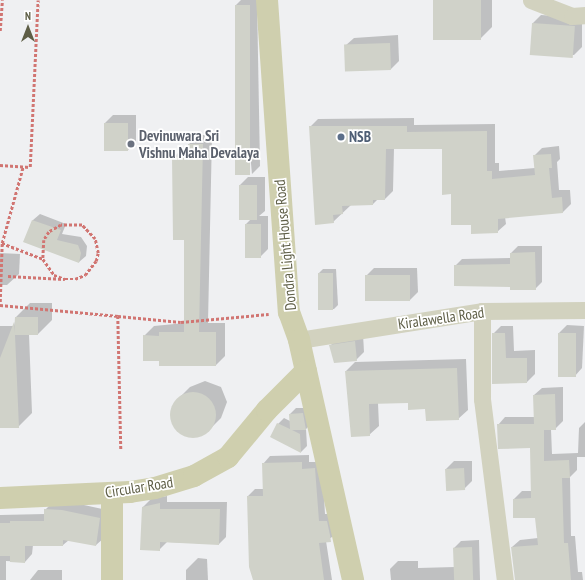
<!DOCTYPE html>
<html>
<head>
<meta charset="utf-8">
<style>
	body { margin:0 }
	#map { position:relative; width:585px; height:580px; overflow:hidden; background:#eff0f2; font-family:"PT Sans Narrow",sans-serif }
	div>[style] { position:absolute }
	.shadow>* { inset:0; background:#0003 }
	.building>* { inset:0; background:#d0d2c9; transform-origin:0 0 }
	.round { border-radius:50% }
	.path>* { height:2.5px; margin-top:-1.25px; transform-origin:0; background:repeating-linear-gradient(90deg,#d17572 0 3px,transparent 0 5px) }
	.minor>* { height:17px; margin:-8.5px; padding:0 8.5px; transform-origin:8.5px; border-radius:8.5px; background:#d2d2bf }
	.primary>* { height:22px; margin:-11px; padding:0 11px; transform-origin:11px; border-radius:11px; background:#cfcfae }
	.dots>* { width:11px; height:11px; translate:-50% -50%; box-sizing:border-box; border:2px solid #fff; border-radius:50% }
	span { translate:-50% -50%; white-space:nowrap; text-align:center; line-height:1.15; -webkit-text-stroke:3.5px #fff; paint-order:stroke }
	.worship-label { font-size:15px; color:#5b616d; font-weight:700 }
	.left { translate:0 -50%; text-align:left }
	.service-label { font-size:15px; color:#4e5e75; font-weight:700 }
	.street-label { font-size:15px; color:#5e5e46 }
	.north { position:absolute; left:8px; top:8px; width:40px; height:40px; -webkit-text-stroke:3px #fff; paint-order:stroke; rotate:0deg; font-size:11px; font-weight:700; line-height:16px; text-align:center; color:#5e5e46 }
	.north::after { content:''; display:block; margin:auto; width:14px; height:18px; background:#5e5e46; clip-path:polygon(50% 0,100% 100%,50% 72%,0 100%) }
</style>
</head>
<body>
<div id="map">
	<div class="shadow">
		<i style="clip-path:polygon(241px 0,257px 0,260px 166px,252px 174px,236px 5px)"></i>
		<i style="clip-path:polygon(434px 0,492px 0,492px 27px,480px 39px)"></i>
		<i style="clip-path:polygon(541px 15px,582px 18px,582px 47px,574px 55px,533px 54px,533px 23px)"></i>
		<i style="clip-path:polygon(398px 35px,399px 61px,391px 69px,347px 71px,345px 46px,354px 38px)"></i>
		<i style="clip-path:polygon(113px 115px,136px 115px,136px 142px,128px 150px,105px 123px)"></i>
		<i style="clip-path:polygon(414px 118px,414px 125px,495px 124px,495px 163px,499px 163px,499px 171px,535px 168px,534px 156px,542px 148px,559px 146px,560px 159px,557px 162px,559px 190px,570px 190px,571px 204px,563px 212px,505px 217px,506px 224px,497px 232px,472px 224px,452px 193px,443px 148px,394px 148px,393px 191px,385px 199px,378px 199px,373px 204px,351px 205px,333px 222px,310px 127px,318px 119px)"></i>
		<i style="clip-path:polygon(199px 135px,212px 135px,208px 323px,225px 323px,225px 356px,216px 365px,160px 360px,144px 336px,154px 326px,185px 323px,185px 239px,173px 158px,183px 148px,189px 148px,189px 144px)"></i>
		<i style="clip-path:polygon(248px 177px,265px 177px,265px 211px,259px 216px,268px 216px,268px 249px,260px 257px,246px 224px,251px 219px,240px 219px,240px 185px)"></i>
		<i style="clip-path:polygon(40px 214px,66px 224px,62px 234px,81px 237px,87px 246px,86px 256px,79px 262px,25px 241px,33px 220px)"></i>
		<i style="clip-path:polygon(518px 246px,542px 246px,542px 282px,535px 289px,511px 286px,455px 266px,462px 259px,511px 258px,511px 253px)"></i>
		<i style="clip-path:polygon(0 253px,20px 254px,19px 274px,7px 285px,0 285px)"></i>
		<i style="clip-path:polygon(374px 268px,417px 268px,418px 292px,410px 300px,366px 276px)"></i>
		<i style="clip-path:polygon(323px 269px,336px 269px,338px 305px,334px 309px,319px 309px,319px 273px)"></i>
		<i style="clip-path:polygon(30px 303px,52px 303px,52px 320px,38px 334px,29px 334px,32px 413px,18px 427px,0 427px,0 326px,14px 326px,16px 317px)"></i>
		<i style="clip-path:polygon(567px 325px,584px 326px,582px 368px,574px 377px,559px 333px)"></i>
		<i style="clip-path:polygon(501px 326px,513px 326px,514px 351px,535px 350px,535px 374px,527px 382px,493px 383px,493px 334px)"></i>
		<i style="clip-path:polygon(363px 334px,364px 352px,356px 360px,330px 346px,338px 338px)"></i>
		<i style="clip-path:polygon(466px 359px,468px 410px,458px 419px,409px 402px,378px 403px,379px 426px,369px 435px,346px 371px,355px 362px)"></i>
		<i style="clip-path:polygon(205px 381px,221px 387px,227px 402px,221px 418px,209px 430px,193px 436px,178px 430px,171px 415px,178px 399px,190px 387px)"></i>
		<i style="clip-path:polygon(563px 387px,563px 421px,555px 429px,551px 429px,552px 454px,578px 453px,579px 428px,585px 422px,585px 457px,577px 457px,577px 470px,570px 477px,571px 536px,575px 536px,578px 572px,582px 572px,583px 580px,528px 580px,512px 547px,520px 540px,538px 538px,536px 517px,514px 499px,522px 491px,532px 491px,531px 447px,498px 425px,505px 417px,534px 417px,534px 395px,542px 388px)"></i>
		<i style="clip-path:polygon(296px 408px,308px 408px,312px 423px,306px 429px,307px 446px,301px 452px,278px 424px,284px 418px,290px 421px,290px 414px)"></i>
		<i style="clip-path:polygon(309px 455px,309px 462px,322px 462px,325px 514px,334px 514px,338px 533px,326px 541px,332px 580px,254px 580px,248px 496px,255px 489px,264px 489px,263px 464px,270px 456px)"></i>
		<i style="clip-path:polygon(454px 461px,472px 461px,472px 481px,464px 489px,446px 469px)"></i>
		<i style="clip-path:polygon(167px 496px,167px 502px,227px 502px,226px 537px,219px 544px,167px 542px,159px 550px,143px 507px,151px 499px)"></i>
		<i style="clip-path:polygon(53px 502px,70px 502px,107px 510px,104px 538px,96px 545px,69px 540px,63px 545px,33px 545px,32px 554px,25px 562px,6px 561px,6px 580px,0 580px,0 515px,45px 514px,45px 510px)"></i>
		<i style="clip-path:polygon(479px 540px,480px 580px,391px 580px,390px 569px,398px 561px,418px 561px,418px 568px,455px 567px,454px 548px,461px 541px)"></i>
		<i style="clip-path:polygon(198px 558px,207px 559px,208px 580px,186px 580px,186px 570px)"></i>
		<i style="clip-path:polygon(38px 570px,62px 570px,62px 580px,30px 580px)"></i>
	</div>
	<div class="building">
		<i style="left:433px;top:0;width:48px;height:40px"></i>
		<i style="left:235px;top:5px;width:15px;height:170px"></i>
		<i style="left:532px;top:23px;width:43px;height:32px;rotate:4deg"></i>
		<i style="left:390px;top:43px;width:27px;height:46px;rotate:88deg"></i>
		<i style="left:104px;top:123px;width:24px;height:28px"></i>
		<i style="clip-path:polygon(309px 126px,407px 126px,407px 132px,487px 131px,487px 171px,492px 171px,492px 179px,535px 175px,533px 155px,551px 154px,552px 168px,549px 168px,552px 198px,562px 197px,563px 213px,498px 219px,498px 233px,471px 234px,471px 225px,451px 225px,451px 194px,442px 195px,442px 149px,386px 149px,385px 200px,373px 200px,373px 205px,342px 206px,343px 214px,333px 215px,334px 223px,315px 225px)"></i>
		<i style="clip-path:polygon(188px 144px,203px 144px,199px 332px,216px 332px,216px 366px,159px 366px,159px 361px,143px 361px,143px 335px,159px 336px,159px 332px,184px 332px,184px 240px,173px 240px,172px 157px,188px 157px)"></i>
		<i style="left:239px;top:185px;width:18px;height:35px"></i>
		<i style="clip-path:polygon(32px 220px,61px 230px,57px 240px,78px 245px,81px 253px,79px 263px,23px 242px)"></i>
		<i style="left:245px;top:224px;width:16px;height:34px"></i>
		<i style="clip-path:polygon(535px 252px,536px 290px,510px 290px,510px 287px,454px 286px,454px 265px,510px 264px,510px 253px)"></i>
		<i style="left:318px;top:273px;width:15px;height:37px"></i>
		<i style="left:410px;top:275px;width:26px;height:45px;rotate:90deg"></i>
		<i style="clip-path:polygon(15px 317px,38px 317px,38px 335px,15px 335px,19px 428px,0 428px,0 358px,14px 322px,14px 333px)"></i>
		<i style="clip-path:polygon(492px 333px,505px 333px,506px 358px,527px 358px,527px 383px,492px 384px)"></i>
		<i style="left:558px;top:333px;width:18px;height:44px"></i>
		<i style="clip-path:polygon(355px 341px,357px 361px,334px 363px,329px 345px)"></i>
		<i style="clip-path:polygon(457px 368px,459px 420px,426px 421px,425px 409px,408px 410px,408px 403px,369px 404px,370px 436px,351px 437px,345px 371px)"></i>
		<i class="round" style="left:170px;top:392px;width:46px;height:46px"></i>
		<i style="clip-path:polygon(555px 394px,556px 430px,544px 430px,544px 461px,569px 460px,570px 478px,562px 478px,564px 543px,568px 543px,571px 580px,515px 580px,511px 547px,538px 545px,535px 518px,513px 518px,513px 499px,531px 498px,530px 448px,498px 449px,497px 424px,534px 424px,533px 395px)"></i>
		<i style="clip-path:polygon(303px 413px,306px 430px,292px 430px,300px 434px,301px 453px,270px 437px,277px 423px,290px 429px,289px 414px)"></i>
		<i style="clip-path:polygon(302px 462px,302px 469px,315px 468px,319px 521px,327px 521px,330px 535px,331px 542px,319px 543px,324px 580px,253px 580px,249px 567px,247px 496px,263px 496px,262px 463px)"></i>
		<i style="left:464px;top:468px;width:22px;height:19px;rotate:87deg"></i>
		<i style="clip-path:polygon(160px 503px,160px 509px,220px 509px,219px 545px,160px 542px,160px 551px,140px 550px,142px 507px)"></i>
		<i style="clip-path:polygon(44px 509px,62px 510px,100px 518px,96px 546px,63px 540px,63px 546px,25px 546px,25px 563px,10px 562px,10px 556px,0 556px,0 523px,10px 523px,10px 521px,44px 521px)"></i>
		<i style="left:472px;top:547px;width:33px;height:19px;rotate:88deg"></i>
	</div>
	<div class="path">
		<i style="left:0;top:31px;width:31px;rotate:-86deg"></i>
		<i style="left:0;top:165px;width:30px;rotate:4deg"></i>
		<i style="left:30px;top:167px;width:167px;rotate:-87.3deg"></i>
		<i style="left:2px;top:243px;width:44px;rotate:21.3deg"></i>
		<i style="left:43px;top:259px;width:19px;rotate:55deg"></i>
		<i style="left:54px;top:275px;width:12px;rotate:20deg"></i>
		<i style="left:65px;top:279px;width:10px"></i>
		<i style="left:75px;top:279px;width:11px;rotate:-22deg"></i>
		<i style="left:85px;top:275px;width:18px;rotate:-52deg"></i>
		<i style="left:96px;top:261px;width:8px;rotate:-76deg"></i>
		<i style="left:98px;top:253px;width:14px;rotate:-102deg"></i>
		<i style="left:95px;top:239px;width:19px;rotate:-133deg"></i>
		<i style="left:82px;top:225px;width:21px;rotate:180deg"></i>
		<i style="left:61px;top:225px;width:14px;rotate:150deg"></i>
		<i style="left:49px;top:232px;width:9px;rotate:122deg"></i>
		<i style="left:44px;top:240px;width:19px;rotate:93deg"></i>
		<i style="left:8px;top:276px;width:56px;rotate:3.1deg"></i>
		<i style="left:0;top:302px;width:59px;rotate:-88.1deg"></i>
		<i style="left:2px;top:243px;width:79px;rotate:-74.6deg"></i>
		<i style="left:0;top:305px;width:119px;rotate:5.3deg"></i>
		<i style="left:118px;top:316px;width:134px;rotate:88.7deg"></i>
		<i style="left:118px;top:316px;width:63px;rotate:5.4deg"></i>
		<i style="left:181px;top:322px;width:88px;rotate:-5.2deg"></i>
	</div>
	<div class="minor">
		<i style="left:531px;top:0;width:44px;rotate:21.3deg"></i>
		<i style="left:572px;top:16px;width:13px;rotate:-4deg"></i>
		<i style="left:482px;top:311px;width:88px;rotate:90deg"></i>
		<i style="left:482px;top:399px;width:182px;rotate:82.8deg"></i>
		<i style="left:299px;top:340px;width:185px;rotate:-9deg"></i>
		<i style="left:482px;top:311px;width:103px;rotate:-0.6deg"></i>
	</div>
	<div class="primary">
		<i style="left:267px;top:0;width:313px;rotate:86deg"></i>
		<i style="left:289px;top:312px;width:30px;rotate:70deg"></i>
		<i style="left:299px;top:340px;width:246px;rotate:77.3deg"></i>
		<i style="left:0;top:498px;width:130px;rotate:-2.6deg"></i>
		<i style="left:130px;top:492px;width:25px;rotate:-9deg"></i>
		<i style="left:155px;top:488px;width:41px;rotate:-17.1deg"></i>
		<i style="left:194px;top:476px;width:39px;rotate:-29deg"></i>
		<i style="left:228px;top:457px;width:61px;rotate:-50.3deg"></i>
		<i style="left:267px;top:410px;width:55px;rotate:-45deg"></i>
		<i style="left:112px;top:580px;width:87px;rotate:-90deg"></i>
	</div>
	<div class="dots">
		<i style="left:341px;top:137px;background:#5c6f8a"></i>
		<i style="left:131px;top:144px;background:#6b7280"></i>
	</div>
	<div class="worship-label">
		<span class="left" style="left:139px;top:144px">Devinuwara Sri<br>Vishnu Maha Devalaya</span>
	</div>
	<div class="service-label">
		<span class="left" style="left:349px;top:137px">NSB</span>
	</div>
	<div class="street-label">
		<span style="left:285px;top:245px;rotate:-95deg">Dondra Light House Road</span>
		<span style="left:441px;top:318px;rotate:-8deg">Kiralawella Road</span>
		<span style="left:139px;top:487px;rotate:-9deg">Circular Road</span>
	</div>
	<div class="north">N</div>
</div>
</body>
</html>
